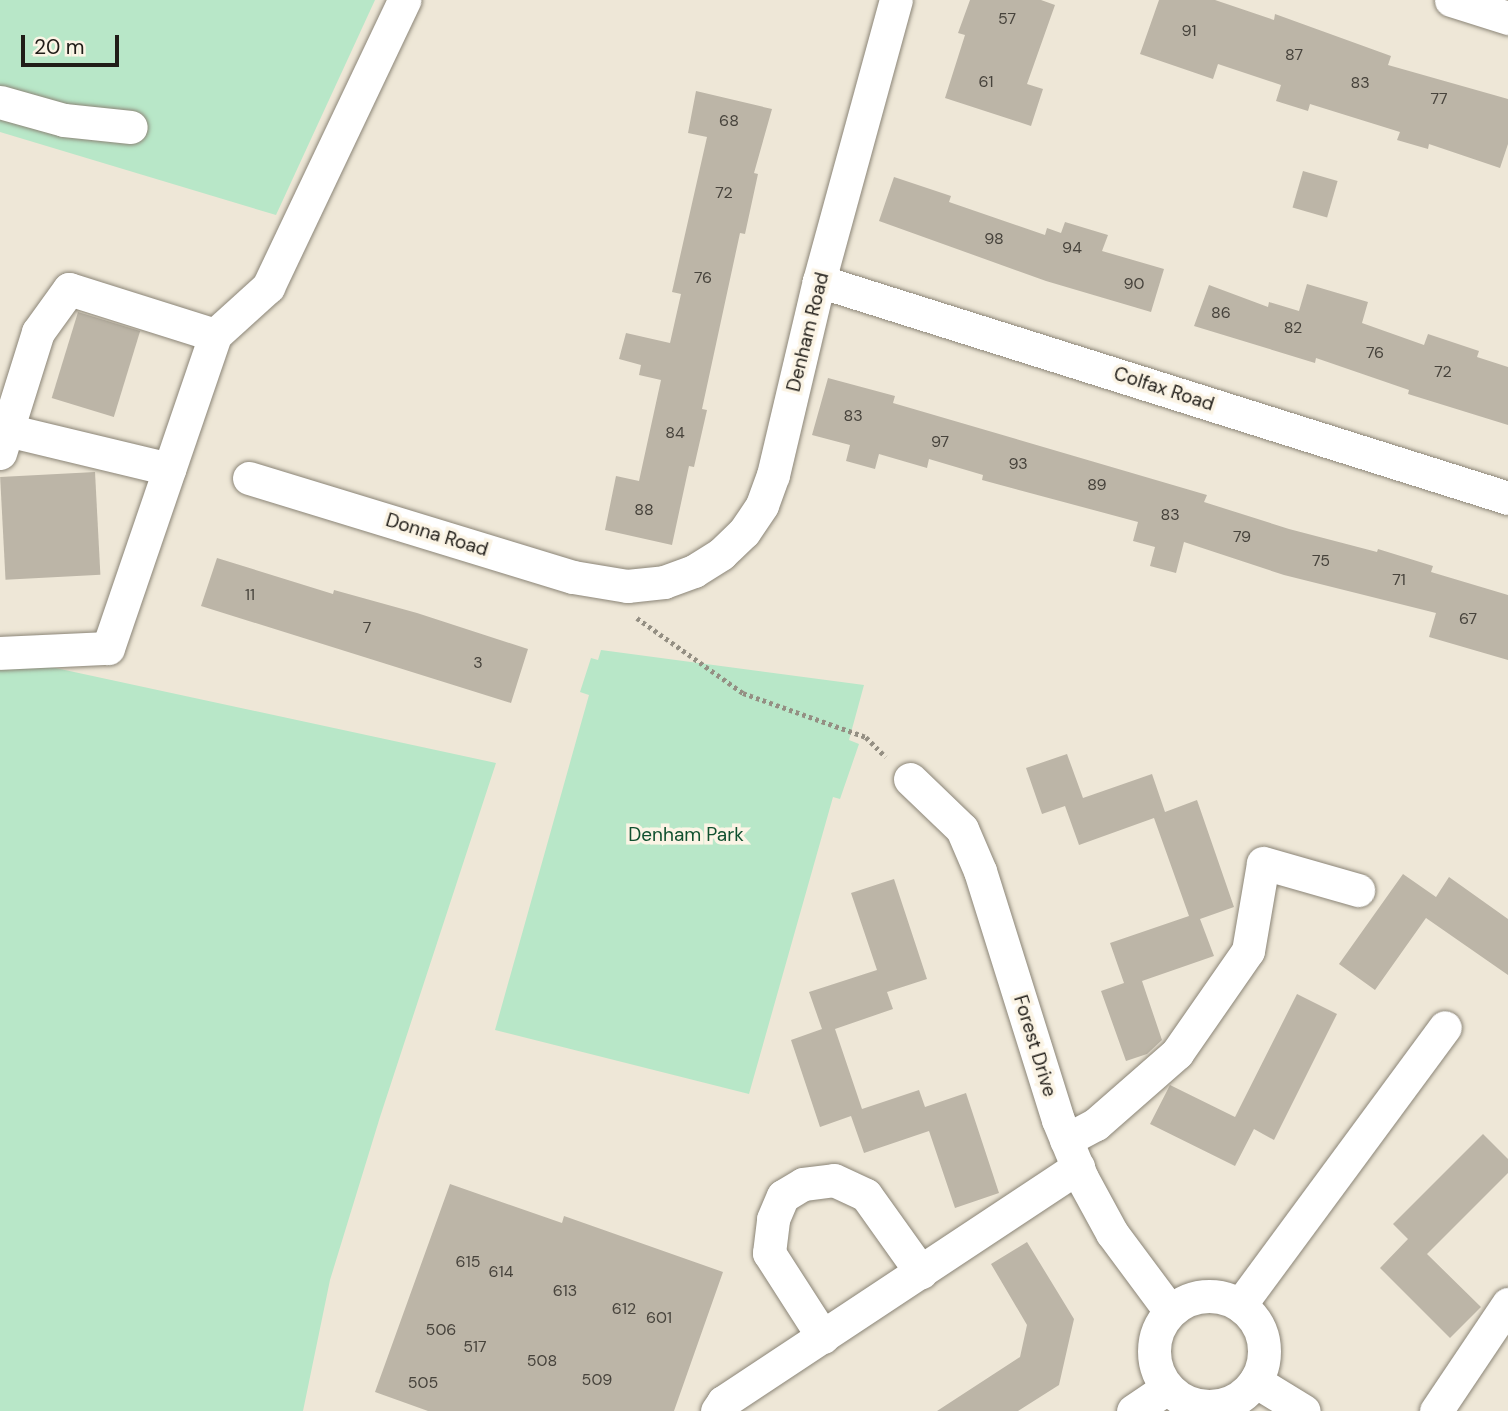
<!DOCTYPE html>
<html>
<head>
<meta charset="utf-8">
<style>
	body { margin:0 }
	#map { position:relative; width:1508px; height:1411px; overflow:hidden; background:#eee7d7; font-family:"DM Sans",sans-serif }
	div>[style] { position:absolute }
	.green>* { inset:0; background:#b8e7c8 }
	.building>* { inset:0; background:#bcb5a7; transform-origin:0 0 }
	.path>* { height:4.5px; margin-top:-2.25px; transform-origin:0; background:repeating-linear-gradient(90deg,#948f83 0 3.5px,transparent 0 7px) }
	.roads { filter:drop-shadow(0 0 2px #8b8577) drop-shadow(0 0 2px #8b8577) }
	.minor>* { height:33px; margin:-16.5px; padding:0 16.5px; transform-origin:16.5px; border-radius:16.5px; background:#fff }
	.minor>.ring { margin:-16.5px; padding:0; box-sizing:content-box; background:none; border:33px solid #fff; border-radius:50% }
	span { translate:-50% -50%; white-space:nowrap; text-align:center; line-height:1.15; -webkit-text-stroke:7px #fbf4e5; paint-order:stroke }
	.number-label { font-size:16px; color:#47433c }
	.number-label span { -webkit-text-stroke-width:0 }
	.street-label { font-size:19px; color:#201d18 }
	.park-label { font-size:19px; color:#10502f }
	.scale { position:absolute; left:21px; top:35px; width:98px; height:32px; box-sizing:border-box; border:4px solid #201d18; border-top:0; padding-left:9px; font-size:21px; line-height:24px; white-space:nowrap; color:#201d18; -webkit-text-stroke:5px #fbf4e5; paint-order:stroke }
</style>
</head>
<body>
<div id="map">
	<div class="green">
		<i style="clip-path:polygon(0 0,375px 0,276px 215px,0 132px)"></i>
		<i style="clip-path:polygon(601px 650px,864px 685px,849px 740px,859px 744px,840px 799px,833px 797px,749px 1094px,495px 1030px,589px 695px,580px 692px,591px 658px,598px 660px)"></i>
		<i style="clip-path:polygon(0 656px,496px 763px,380px 1117px,330px 1280px,303px 1411px,0 1411px)"></i>
	</div>
	<div class="building">
		<i style="clip-path:polygon(970px 0,1041px 0,1055px 5px,1027px 84px,1043px 89px,1031px 126px,945px 98px,965px 35px,958px 33px)"></i>
		<i style="clip-path:polygon(1159px 0,1215px 0,1274px 20px,1275px 14px,1391px 56px,1388px 65px,1508px 99px,1508px 144px,1500px 168px,1429px 144px,1428px 149px,1397px 140px,1400px 132px,1310px 104px,1308px 111px,1276px 101px,1281px 85px,1218px 64px,1213px 79px,1140px 54px)"></i>
		<i style="clip-path:polygon(696px 91px,772px 109px,754px 173px,758px 174px,745px 234px,740px 233px,702px 409px,707px 410px,694px 467px,689px 466px,672px 545px,605px 530px,616px 476px,639px 481px,661px 380px,639px 375px,641px 365px,619px 359px,626px 333px,670px 343px,681px 294px,672px 292px,707px 137px,688px 133px)"></i>
		<i style="left:1303px;top:171px;width:36px;height:38px;rotate:16deg"></i>
		<i style="clip-path:polygon(894px 177px,951px 196px,949px 202px,1045px 235px,1047px 228px,1061px 233px,1065px 222px,1108px 235px,1102px 251px,1164px 269px,1151px 312px,1046px 281px,879px 221px)"></i>
		<i style="clip-path:polygon(1307px 284px,1368px 302px,1362px 323px,1424px 345px,1428px 334px,1479px 351px,1477px 357px,1508px 367px,1508px 425px,1408px 394px,1409px 390px,1316px 358px,1315px 363px,1194px 326px,1209px 285px,1268px 307px,1269px 302px,1299px 311px)"></i>
		<i style="left:78px;top:312px;width:65px;height:90px;rotate:17deg"></i>
		<i style="clip-path:polygon(828px 378px,895px 396px,893px 403px,1207px 495px,1204px 502px,1289px 529px,1377px 552px,1378px 549px,1433px 566px,1431px 572px,1508px 595px,1508px 660px,1429px 637px,1436px 613px,1284px 575px,1184px 542px,1176px 573px,1150px 566px,1155px 547px,1133px 541px,1138px 522px,982px 480px,983px 475px,929px 459px,927px 468px,879px 454px,875px 469px,846px 461px,850px 445px,812px 435px)"></i>
		<i style="left:95px;top:472px;width:103px;height:95px;rotate:87deg"></i>
		<i style="clip-path:polygon(217px 558px,333px 594px,334px 590px,417px 613px,528px 649px,511px 703px,201px 606px)"></i>
		<i style="clip-path:polygon(1067px 754px,1083px 798px,1152px 774px,1165px 812px,1197px 800px,1234px 907px,1200px 919px,1214px 956px,1142px 981px,1162px 1040px,1147px 1054px,1126px 1061px,1101px 991px,1124px 983px,1110px 943px,1189px 916px,1154px 818px,1079px 845px,1065px 806px,1042px 814px,1026px 768px)"></i>
		<i style="clip-path:polygon(1403px 874px,1436px 897px,1449px 877px,1508px 919px,1508px 975px,1426px 918px,1375px 990px,1339px 964px)"></i>
		<i style="clip-path:polygon(894px 879px,927px 979px,887px 992px,893px 1009px,835px 1029px,862px 1109px,919px 1090px,925px 1107px,966px 1093px,999px 1193px,955px 1208px,929px 1131px,864px 1153px,851px 1116px,820px 1127px,791px 1040px,822px 1029px,809px 992px,877px 970px,851px 893px)"></i>
		<i style="clip-path:polygon(1297px 994px,1337px 1014px,1274px 1140px,1254px 1129px,1235px 1166px,1150px 1124px,1170px 1085px,1235px 1117px)"></i>
		<i style="clip-path:polygon(1483px 1134px,1508px 1159px,1508px 1173px,1427px 1254px,1481px 1307px,1450px 1338px,1380px 1268px,1408px 1239px,1393px 1224px)"></i>
		<i style="clip-path:polygon(450px 1184px,562px 1223px,564px 1216px,723px 1272px,674px 1411px,428px 1411px,375px 1392px)"></i>
		<i style="clip-path:polygon(1027px 1242px,1074px 1319px,1059px 1385px,1018px 1411px,937px 1411px,1020px 1357px,1027px 1325px,991px 1264px)"></i>
	</div>
	<div class="path">
		<i style="left:637px;top:618px;width:130px;rotate:35.3deg"></i>
		<i style="left:743px;top:693px;width:131px;rotate:19.7deg"></i>
		<i style="left:866px;top:737px;width:28px;rotate:45deg"></i>
	</div>
	<div class="roads">
		<div class="minor">
			<i style="left:1451px;top:0;width:60px;rotate:17.5deg"></i>
			<i style="left:0;top:102px;width:66px;rotate:15.7deg"></i>
			<i style="left:64px;top:120px;width:67px;rotate:6deg"></i>
			<i style="left:819px;top:281px;width:722px;rotate:17.48deg"></i>
			<i style="left:7px;top:430px;width:167px;rotate:13.5deg"></i>
			<i style="left:0;top:453px;width:127px;rotate:-72.6deg"></i>
			<i style="left:38px;top:332px;width:53px;rotate:-54.2deg"></i>
			<i style="left:69px;top:289px;width:153px;rotate:17.5deg"></i>
			<i style="left:249px;top:478px;width:339px;rotate:17deg"></i>
			<i style="left:573px;top:577px;width:55px;rotate:9.5deg"></i>
			<i style="left:627px;top:586px;width:37px;rotate:-6deg"></i>
			<i style="left:664px;top:582px;width:32px;rotate:-20deg"></i>
			<i style="left:694px;top:571px;width:32px;rotate:-32deg"></i>
			<i style="left:721px;top:554px;width:32px;rotate:-44deg"></i>
			<i style="left:744px;top:532px;width:32px;rotate:-56deg"></i>
			<i style="left:762px;top:505px;width:32px;rotate:-70deg"></i>
			<i style="left:773px;top:475px;width:199px;rotate:-76.7deg"></i>
			<i style="left:819px;top:281px;width:291px;rotate:-74.7deg"></i>
			<i style="left:0;top:653px;width:108px;rotate:-2.7deg"></i>
			<i style="left:108px;top:648px;width:331px;rotate:-71.1deg"></i>
			<i style="left:215px;top:335px;width:72px;rotate:-42.2deg"></i>
			<i style="left:268px;top:287px;width:318px;rotate:-64.6deg"></i>
			<i style="left:910px;top:779px;width:72px;rotate:43.9deg"></i>
			<i style="left:962px;top:829px;width:46px;rotate:66.8deg"></i>
			<i style="left:980px;top:871px;width:261px;rotate:72.6deg"></i>
			<i style="left:1058px;top:1120px;width:63px;rotate:67.5deg"></i>
			<i style="left:1082px;top:1178px;width:63px;rotate:61.4deg"></i>
			<i style="left:1112px;top:1233px;width:97px;rotate:53.4deg"></i>
			<i style="left:1066px;top:1140px;width:34px;rotate:-28deg"></i>
			<i style="left:1096px;top:1124px;width:108px;rotate:-41.2deg"></i>
			<i style="left:1177px;top:1053px;width:124px;rotate:-55.2deg"></i>
			<i style="left:1248px;top:951px;width:89px;rotate:-80.3deg"></i>
			<i style="left:1263px;top:863px;width:99px;rotate:15.9deg"></i>
			<i class="ring" style="left:1154px;top:1296px;width:77px;height:77px"></i>
			<i style="left:1240px;top:1305px;width:345px;rotate:-53.6deg"></i>
			<i style="left:823px;top:1337px;width:100px;rotate:-122.7deg"></i>
			<i style="left:769px;top:1253px;width:34px;rotate:-83deg"></i>
			<i style="left:773px;top:1219px;width:25px;rotate:-67deg"></i>
			<i style="left:783px;top:1196px;width:23px;rotate:-31deg"></i>
			<i style="left:803px;top:1184px;width:31px;rotate:-7deg"></i>
			<i style="left:834px;top:1180px;width:35px;rotate:25deg"></i>
			<i style="left:866px;top:1195px;width:95px;rotate:54.5deg"></i>
			<i style="left:1255px;top:1381px;width:57px;rotate:31.5deg"></i>
			<i style="left:717px;top:1411px;width:11px;rotate:-56deg"></i>
			<i style="left:723px;top:1402px;width:426px;rotate:-33.5deg"></i>
			<i style="left:1133px;top:1411px;width:41px;rotate:-34.1deg"></i>
			<i style="left:1436px;top:1411px;width:129px;rotate:-56.1deg"></i>
		</div>
	</div>
	<div class="number-label">
		<span style="left:1007px;top:19px">57</span>
		<span style="left:1189px;top:31px">91</span>
		<span style="left:1294px;top:55px">87</span>
		<span style="left:986px;top:82px">61</span>
		<span style="left:1360px;top:83px">83</span>
		<span style="left:1439px;top:99px">77</span>
		<span style="left:729px;top:121px">68</span>
		<span style="left:724px;top:193px">72</span>
		<span style="left:994px;top:239px">98</span>
		<span style="left:1072px;top:248px">94</span>
		<span style="left:703px;top:278px">76</span>
		<span style="left:1134px;top:284px">90</span>
		<span style="left:1221px;top:313px">86</span>
		<span style="left:1293px;top:328px">82</span>
		<span style="left:1375px;top:353px">76</span>
		<span style="left:1443px;top:372px">72</span>
		<span style="left:853px;top:416px">83</span>
		<span style="left:675px;top:433px">84</span>
		<span style="left:940px;top:442px">97</span>
		<span style="left:1018px;top:464px">93</span>
		<span style="left:1097px;top:485px">89</span>
		<span style="left:644px;top:510px">88</span>
		<span style="left:1170px;top:515px">83</span>
		<span style="left:1242px;top:537px">79</span>
		<span style="left:1321px;top:561px">75</span>
		<span style="left:1399px;top:580px">71</span>
		<span style="left:250px;top:595px">11</span>
		<span style="left:1468px;top:619px">67</span>
		<span style="left:367px;top:628px">7</span>
		<span style="left:478px;top:663px">3</span>
		<span style="left:468px;top:1262px">615</span>
		<span style="left:501px;top:1272px">614</span>
		<span style="left:565px;top:1291px">613</span>
		<span style="left:624px;top:1309px">612</span>
		<span style="left:659px;top:1318px">601</span>
		<span style="left:441px;top:1330px">506</span>
		<span style="left:475px;top:1347px">517</span>
		<span style="left:542px;top:1361px">508</span>
		<span style="left:597px;top:1380px">509</span>
		<span style="left:423px;top:1383px">505</span>
	</div>
	<div class="street-label">
		<span style="left:808px;top:332px;rotate:-76deg">Denham Road</span>
		<span style="left:1164px;top:389px;rotate:18deg">Colfax Road</span>
		<span style="left:437px;top:535px;rotate:17deg">Donna Road</span>
		<span style="left:1035px;top:1046px;rotate:73deg">Forest Drive</span>
	</div>
	<div class="park-label">
		<span style="left:686px;top:835px">Denham Park</span>
	</div>
	<div class="scale">20 m</div>
</div>
</body>
</html>
